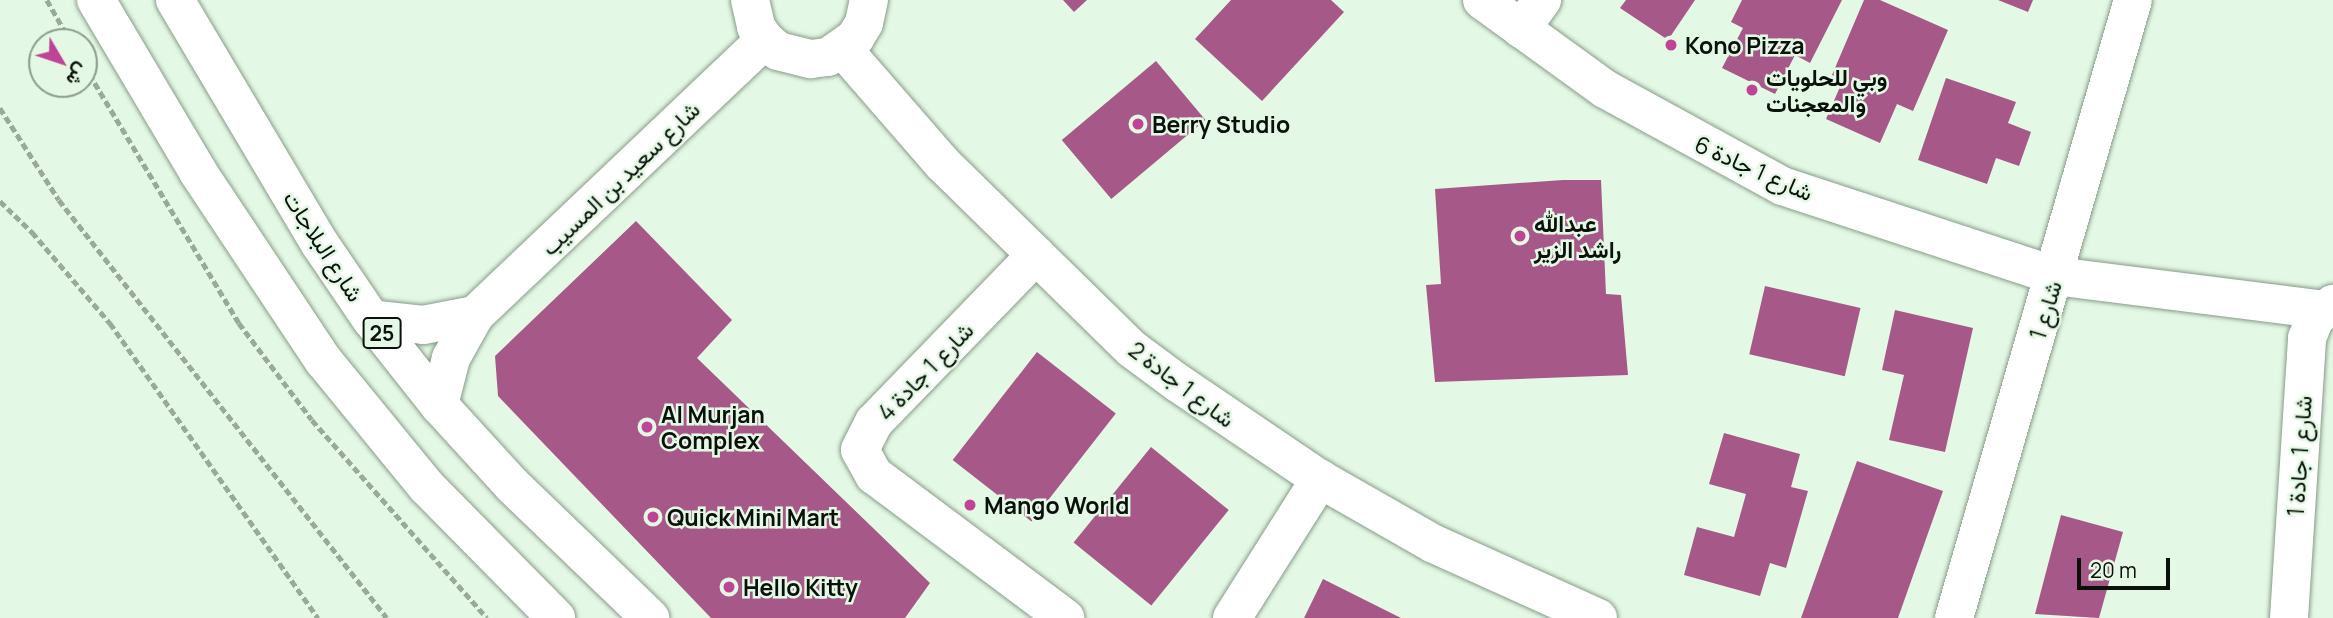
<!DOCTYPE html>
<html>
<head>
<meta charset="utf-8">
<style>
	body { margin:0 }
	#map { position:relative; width:2333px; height:618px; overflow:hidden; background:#e4f9e5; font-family:Manrope,Vazirmatn,sans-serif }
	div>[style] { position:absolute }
	.building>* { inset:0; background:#a65988; transform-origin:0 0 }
	.path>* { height:4.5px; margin-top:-2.25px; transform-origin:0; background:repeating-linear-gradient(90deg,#99a99a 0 7px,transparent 0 10.5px) }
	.roads { filter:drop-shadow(0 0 2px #879b88) drop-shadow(0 0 2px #879b88) }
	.minor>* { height:38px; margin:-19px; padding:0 19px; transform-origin:19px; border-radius:19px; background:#fff }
	.major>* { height:38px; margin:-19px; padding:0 19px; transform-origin:19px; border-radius:19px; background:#fff }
	.dots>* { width:19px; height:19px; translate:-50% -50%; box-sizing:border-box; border:4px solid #e4f9e5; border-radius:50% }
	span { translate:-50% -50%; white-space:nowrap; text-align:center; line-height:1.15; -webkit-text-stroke:5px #e4f9e5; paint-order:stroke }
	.shield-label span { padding:2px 5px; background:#e4f9e5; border:2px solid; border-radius:5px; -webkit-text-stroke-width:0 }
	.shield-label { font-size:21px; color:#0a110b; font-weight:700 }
	.poi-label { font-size:23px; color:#0a110b; font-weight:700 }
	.left { translate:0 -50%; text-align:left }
	.street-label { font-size:23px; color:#0a110b }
	.north { position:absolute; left:28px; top:28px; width:70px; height:70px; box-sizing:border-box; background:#e4f9e5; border:2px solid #8d9c8e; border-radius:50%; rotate:129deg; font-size:19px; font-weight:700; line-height:28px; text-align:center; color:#0a110b }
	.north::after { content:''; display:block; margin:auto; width:24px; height:32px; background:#c04495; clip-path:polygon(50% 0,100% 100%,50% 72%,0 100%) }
	.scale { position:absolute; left:2077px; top:558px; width:93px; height:32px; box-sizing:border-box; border:4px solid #0a110b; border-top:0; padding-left:9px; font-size:21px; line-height:24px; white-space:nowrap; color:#0a110b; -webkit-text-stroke:5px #e4f9e5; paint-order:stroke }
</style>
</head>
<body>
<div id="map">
	<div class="building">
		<i style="clip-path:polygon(1063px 0,1087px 0,1074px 12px)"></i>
		<i style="clip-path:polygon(1231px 0,1331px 0,1344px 12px,1262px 101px,1195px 39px)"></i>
		<i style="clip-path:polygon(1626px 0,1695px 0,1668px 40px,1620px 8px)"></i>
		<i style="clip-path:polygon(1742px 0,1842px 0,1810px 63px,1795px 55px,1775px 94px,1722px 68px,1743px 28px,1731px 22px)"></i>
		<i style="clip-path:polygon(1864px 0,1880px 0,1948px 30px,1913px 111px,1897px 104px,1880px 143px,1826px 119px,1843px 80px,1832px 75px)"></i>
		<i style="clip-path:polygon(1998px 0,2033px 0,2028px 12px)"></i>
		<i style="left:1156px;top:61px;width:77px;height:123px;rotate:50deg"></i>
		<i style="clip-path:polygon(1946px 78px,2016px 102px,2008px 123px,2031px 132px,2019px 166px,1996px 158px,1987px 184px,1918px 160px)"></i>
		<i style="clip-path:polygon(1563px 180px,1601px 180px,1606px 294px,1621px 295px,1628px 375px,1435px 382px,1426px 285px,1441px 284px,1435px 189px)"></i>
		<i style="clip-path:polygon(636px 221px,732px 320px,697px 358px,930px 583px,905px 618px,711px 618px,498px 396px,495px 356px)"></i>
		<i style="left:1765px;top:286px;width:98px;height:70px;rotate:13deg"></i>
		<i style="clip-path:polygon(1895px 310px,1973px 328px,1945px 452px,1889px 440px,1904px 375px,1882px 370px)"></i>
		<i style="left:1037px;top:352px;width:100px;height:137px;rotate:38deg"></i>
		<i style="clip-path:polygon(1724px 433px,1800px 454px,1791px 487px,1808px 491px,1786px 568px,1770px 563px,1760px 596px,1684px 575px,1697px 527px,1734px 537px,1746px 494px,1709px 484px)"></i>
		<i style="left:1151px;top:447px;width:100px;height:123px;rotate:39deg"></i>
		<i style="clip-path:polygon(1857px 461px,1943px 491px,1898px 618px,1801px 618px)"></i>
		<i style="clip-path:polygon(2061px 515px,2123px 532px,2099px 618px,2035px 614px)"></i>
		<i style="clip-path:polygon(1323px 579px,1401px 618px,1304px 618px)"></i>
	</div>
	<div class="path">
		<i style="left:47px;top:0;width:48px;rotate:60.3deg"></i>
		<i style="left:84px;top:65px;width:301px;rotate:59deg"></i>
		<i style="left:239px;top:323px;width:121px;rotate:53deg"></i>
		<i style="left:312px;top:420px;width:264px;rotate:48.5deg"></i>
		<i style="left:0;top:108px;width:109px;rotate:57.3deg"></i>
		<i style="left:59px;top:200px;width:531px;rotate:51.88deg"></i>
		<i style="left:0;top:201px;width:45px;rotate:44.1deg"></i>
		<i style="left:32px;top:232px;width:120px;rotate:49.4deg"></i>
		<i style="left:110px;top:323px;width:361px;rotate:54.8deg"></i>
	</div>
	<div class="roads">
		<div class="minor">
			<i style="left:750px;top:0;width:28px;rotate:77deg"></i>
			<i style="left:756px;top:27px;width:16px;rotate:55deg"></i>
			<i style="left:765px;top:40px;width:17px;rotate:40deg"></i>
			<i style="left:778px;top:51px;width:34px;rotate:14deg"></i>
			<i style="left:811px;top:59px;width:17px;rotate:-7deg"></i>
			<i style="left:828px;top:57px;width:33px;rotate:-35deg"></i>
			<i style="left:855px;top:38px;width:17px;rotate:-59deg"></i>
			<i style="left:864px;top:23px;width:24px;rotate:-78deg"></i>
			<i style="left:1482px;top:0;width:152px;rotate:35.9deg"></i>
			<i style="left:1605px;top:89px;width:202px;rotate:28.7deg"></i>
			<i style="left:1782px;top:186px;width:287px;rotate:18.2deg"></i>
			<i style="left:2055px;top:276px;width:270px;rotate:7.2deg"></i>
			<i style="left:1521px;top:29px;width:36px;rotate:-54deg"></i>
			<i style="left:843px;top:49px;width:152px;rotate:49deg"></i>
			<i style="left:943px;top:164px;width:264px;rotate:44.4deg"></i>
			<i style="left:1132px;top:349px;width:57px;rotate:36.5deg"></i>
			<i style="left:1178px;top:383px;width:171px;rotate:34.1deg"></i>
			<i style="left:1320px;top:479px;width:131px;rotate:29.7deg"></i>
			<i style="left:1434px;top:544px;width:180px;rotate:24.3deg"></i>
			<i style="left:1036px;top:255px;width:233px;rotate:134.1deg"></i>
			<i style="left:874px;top:422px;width:31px;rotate:117deg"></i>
			<i style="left:860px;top:450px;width:29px;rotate:61deg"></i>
			<i style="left:874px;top:475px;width:239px;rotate:36.8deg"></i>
			<i style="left:371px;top:319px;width:52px;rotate:6.6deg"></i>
			<i style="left:423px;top:325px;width:53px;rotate:-10.9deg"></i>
			<i style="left:439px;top:405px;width:49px;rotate:-75.7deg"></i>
			<i style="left:451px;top:358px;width:49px;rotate:-60.8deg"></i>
			<i style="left:475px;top:315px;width:400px;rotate:-43.5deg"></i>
			<i style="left:1232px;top:618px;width:165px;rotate:-57.7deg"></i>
			<i style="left:1954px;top:618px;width:643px;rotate:-73.85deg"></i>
			<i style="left:2289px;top:618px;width:281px;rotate:-86.3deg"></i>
			<i style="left:2307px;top:338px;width:22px;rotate:-68deg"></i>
			<i style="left:2315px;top:318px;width:23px;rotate:-38deg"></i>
		</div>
		<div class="major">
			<i style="left:96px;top:0;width:200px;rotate:59.3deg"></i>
			<i style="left:198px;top:172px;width:226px;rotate:56.4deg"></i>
			<i style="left:323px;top:360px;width:164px;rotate:50.7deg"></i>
			<i style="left:427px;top:487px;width:184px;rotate:45.4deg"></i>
			<i style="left:175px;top:0;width:284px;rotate:59.3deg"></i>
			<i style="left:320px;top:244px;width:91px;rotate:55.8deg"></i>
			<i style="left:371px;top:319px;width:110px;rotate:51.7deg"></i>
			<i style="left:439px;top:405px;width:108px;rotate:47.6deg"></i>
			<i style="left:512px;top:485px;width:192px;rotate:43.9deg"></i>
		</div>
	</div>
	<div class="dots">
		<i style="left:1671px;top:45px;background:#c04495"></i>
		<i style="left:1752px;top:90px;background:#c04495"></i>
		<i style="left:1138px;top:124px;background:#c04495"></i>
		<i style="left:1520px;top:236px;background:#c04495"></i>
		<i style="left:647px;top:427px;background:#c04495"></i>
		<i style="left:970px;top:505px;background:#c04495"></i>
		<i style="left:653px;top:517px;background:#c04495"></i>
		<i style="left:729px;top:587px;background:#c04495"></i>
	</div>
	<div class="shield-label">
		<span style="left:382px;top:333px">25</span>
	</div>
	<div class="poi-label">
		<span class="left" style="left:1685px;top:45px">Kono Pizza</span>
		<span class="left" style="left:1766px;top:90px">وبي للحلويات<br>والمعجنات</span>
		<span class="left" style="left:1152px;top:124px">Berry Studio</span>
		<span class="left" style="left:1534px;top:236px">عبدالله<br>راشد الزير</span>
		<span class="left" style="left:661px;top:427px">Al Murjan<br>Complex</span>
		<span class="left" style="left:984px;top:505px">Mango World</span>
		<span class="left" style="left:667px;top:517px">Quick Mini Mart</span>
		<span class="left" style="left:743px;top:587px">Hello Kitty</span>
	</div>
	<div class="street-label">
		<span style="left:1754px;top:168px;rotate:24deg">شارع 1 جادة 6</span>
		<span style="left:620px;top:178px;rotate:-44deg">شارع سعيد بن المسيب</span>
		<span style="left:324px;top:246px;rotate:57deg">شارع البلاجات</span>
		<span style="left:2045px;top:310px;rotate:-73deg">شارع 1</span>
		<span style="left:925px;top:371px;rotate:-46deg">شارع 1 جادة 4</span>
		<span style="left:1182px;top:384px;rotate:37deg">شارع 1 جادة 2</span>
		<span style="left:2299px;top:456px;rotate:-86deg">شارع 1 جادة 1</span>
	</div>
	<div class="north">ش</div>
	<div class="scale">20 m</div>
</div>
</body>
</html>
